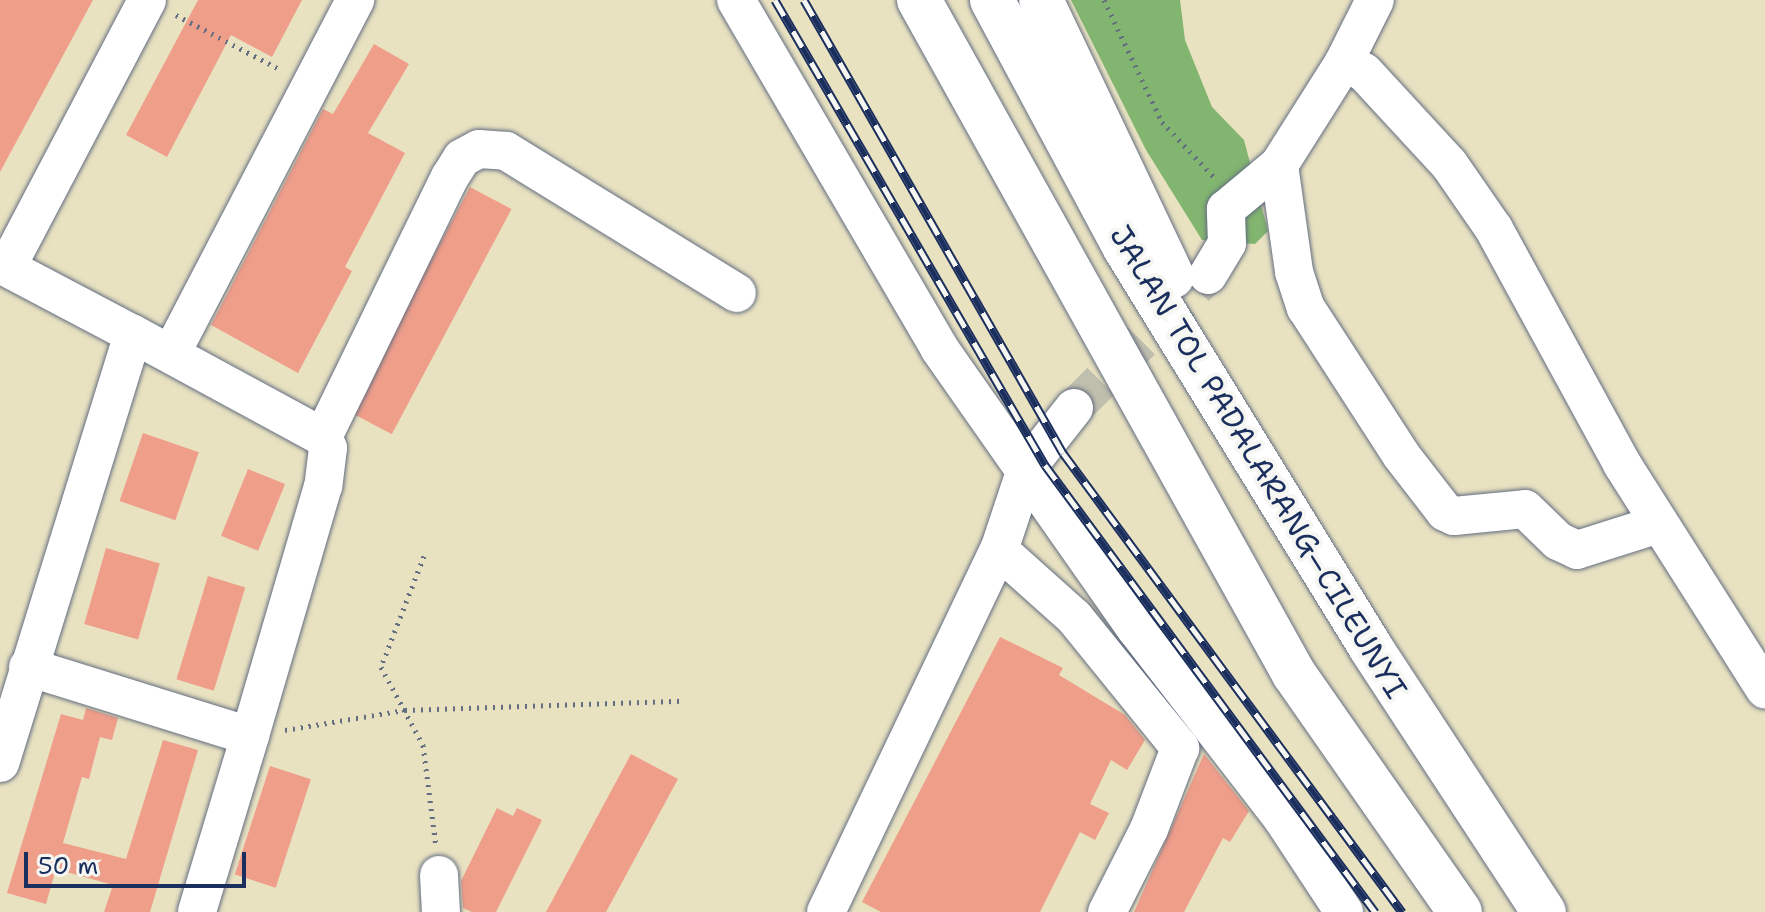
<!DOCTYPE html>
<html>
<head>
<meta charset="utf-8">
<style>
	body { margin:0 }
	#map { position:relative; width:1765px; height:912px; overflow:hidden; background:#e9e2c1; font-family:"Shantell Sans",sans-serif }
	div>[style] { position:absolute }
	.forest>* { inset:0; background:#82b56f }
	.building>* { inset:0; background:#ef9e8a; transform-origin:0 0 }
	.minor-tunnel>* { height:38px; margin-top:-19px; transform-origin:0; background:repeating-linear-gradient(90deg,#c0bead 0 38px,transparent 0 57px) }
	.path>* { height:5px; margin-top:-2.5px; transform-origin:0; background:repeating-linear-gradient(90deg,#636e81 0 2px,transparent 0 8px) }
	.roads { filter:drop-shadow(0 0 2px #636e81) drop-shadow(0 0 2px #636e81) }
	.minor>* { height:38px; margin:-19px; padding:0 19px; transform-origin:19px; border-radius:19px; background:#fff }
	.highway>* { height:44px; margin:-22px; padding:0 22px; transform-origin:22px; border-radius:22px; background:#fff }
	.rail>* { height:9px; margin-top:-4.5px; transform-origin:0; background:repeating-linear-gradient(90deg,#f6f6f2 0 18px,#1b2f5e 0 36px); box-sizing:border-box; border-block:2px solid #1b2f5e }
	span { translate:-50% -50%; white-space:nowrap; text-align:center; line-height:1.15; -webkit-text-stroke:8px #f6f6f2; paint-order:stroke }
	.street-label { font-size:30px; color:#1b2f5e }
	.scale { position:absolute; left:24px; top:852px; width:222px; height:36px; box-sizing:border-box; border:4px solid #1b2f5e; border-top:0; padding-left:10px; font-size:24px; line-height:28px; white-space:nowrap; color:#1b2f5e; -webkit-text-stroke:6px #f6f6f2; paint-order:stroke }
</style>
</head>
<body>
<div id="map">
	<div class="forest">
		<i style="clip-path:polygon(1071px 0,1180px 0,1185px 40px,1212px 107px,1244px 140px,1268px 231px,1255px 244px,1202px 240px,1146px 150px)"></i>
	</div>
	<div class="building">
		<i style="clip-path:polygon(0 0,93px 0,0 172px)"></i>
		<i style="clip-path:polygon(198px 0,302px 0,272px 57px,231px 35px,167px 157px,126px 135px)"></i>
		<i style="clip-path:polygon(374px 44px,409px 64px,368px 133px,405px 153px,345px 267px,352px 271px,298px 373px,211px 325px,323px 109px,333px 114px)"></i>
		<i style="left:470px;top:187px;width:47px;height:255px;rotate:28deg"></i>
		<i style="left:143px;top:433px;width:59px;height:72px;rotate:19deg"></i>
		<i style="left:248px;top:469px;width:40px;height:72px;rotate:22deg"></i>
		<i style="left:106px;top:548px;width:56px;height:79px;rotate:16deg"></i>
		<i style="left:208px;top:576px;width:39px;height:108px;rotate:17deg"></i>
		<i style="clip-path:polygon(1000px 637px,1063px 668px,1059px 675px,1125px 715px,1145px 740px,1127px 770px,1111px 760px,1090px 804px,1109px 813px,1095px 840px,1080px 832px,1040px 912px,881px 912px,862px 902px)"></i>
		<i style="clip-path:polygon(86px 708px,118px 718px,112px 740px,100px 737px,89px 779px,82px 777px,63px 843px,126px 859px,163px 740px,198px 750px,150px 912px,104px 912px,113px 885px,56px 869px,46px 904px,7px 893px,61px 714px,83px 720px)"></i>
		<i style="clip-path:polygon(631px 754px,678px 779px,606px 912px,546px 912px)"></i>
		<i style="clip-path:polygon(1204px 754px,1249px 811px,1230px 842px,1223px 838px,1184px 912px,1134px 912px)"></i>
		<i style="left:270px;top:766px;width:43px;height:114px;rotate:18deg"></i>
		<i style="clip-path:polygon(497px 808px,513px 816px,517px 808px,542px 820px,496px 912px,472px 912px,463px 908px,461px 881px)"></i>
	</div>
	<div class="minor-tunnel">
		<i style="left:1074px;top:408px;width:189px;rotate:-44.8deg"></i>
	</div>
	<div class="path">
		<i style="left:1104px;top:0;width:135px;rotate:64.6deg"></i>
		<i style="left:1162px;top:122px;width:77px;rotate:46.6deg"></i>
		<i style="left:176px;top:15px;width:119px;rotate:27.6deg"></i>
		<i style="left:424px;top:556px;width:119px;rotate:111.2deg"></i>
		<i style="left:381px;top:667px;width:89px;rotate:61.7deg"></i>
		<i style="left:423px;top:745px;width:102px;rotate:82.7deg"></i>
		<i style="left:285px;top:730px;width:122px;rotate:-9.5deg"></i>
		<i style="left:405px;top:710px;width:277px;rotate:-1.9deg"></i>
	</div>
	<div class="roads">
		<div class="minor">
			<i style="left:736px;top:0;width:403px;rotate:59.7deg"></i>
			<i style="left:939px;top:348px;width:343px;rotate:55deg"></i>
			<i style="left:1136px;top:629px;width:239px;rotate:52.3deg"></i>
			<i style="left:1282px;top:818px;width:113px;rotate:56.6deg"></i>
			<i style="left:1344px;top:62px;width:69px;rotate:-63.4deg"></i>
			<i style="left:1279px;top:165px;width:108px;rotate:82deg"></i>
			<i style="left:1294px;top:272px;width:38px;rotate:72deg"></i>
			<i style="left:1306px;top:308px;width:175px;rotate:57.1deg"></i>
			<i style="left:1401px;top:455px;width:72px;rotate:52.3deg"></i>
			<i style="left:1445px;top:512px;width:10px;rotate:24deg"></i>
			<i style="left:1454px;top:516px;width:71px;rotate:-5.6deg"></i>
			<i style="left:1525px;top:509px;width:46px;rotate:44.1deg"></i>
			<i style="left:1558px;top:541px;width:21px;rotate:25deg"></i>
			<i style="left:1577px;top:550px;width:86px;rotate:-17.6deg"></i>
			<i style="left:0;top:264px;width:150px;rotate:27.8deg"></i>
			<i style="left:133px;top:334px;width:449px;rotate:107.2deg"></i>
			<i style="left:7px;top:267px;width:301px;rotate:-62.3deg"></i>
			<i style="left:1208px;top:275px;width:37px;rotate:-59deg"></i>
			<i style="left:1227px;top:243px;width:34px;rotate:-92deg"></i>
			<i style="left:1226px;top:209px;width:69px;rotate:-39.7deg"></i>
			<i style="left:1279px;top:165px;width:122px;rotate:-57.7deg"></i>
			<i style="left:1344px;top:62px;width:22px;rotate:27deg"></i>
			<i style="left:1364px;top:72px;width:125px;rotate:47.3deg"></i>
			<i style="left:1449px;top:164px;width:79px;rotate:55.3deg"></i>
			<i style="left:1494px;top:229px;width:268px;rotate:61.4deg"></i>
			<i style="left:1622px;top:464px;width:267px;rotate:57.6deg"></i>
			<i style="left:133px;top:334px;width:216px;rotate:28.5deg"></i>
			<i style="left:323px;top:437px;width:12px;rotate:66deg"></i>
			<i style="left:328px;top:448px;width:38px;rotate:97deg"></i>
			<i style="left:323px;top:486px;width:260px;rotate:106.3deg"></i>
			<i style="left:172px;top:352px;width:397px;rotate:-62.5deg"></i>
			<i style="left:1074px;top:408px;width:78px;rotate:128.2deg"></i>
			<i style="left:1026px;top:469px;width:85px;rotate:108.4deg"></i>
			<i style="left:999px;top:550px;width:101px;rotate:41.8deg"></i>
			<i style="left:1074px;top:617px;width:169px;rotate:51deg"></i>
			<i style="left:1180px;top:748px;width:87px;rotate:110.9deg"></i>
			<i style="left:1149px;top:829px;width:93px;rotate:116.8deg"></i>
			<i style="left:323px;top:437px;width:289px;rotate:-64deg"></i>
			<i style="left:450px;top:177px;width:22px;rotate:-58deg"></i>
			<i style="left:462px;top:158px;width:19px;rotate:-28deg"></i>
			<i style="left:479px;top:149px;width:27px;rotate:4deg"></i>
			<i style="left:506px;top:151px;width:271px;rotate:31.6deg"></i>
			<i style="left:28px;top:667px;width:232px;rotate:17.3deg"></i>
			<i style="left:250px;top:736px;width:184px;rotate:106.8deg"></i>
			<i style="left:439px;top:875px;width:37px;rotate:87deg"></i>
			<i style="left:826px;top:912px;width:401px;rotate:-64.5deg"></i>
		</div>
		<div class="highway">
			<i style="left:919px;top:0;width:771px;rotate:60.91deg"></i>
			<i style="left:1294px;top:674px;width:290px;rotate:55.1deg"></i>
			<i style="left:992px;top:0;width:281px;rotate:61.8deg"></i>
			<i style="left:1125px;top:248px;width:470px;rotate:58.4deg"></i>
			<i style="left:1371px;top:648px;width:316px;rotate:56.8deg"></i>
			<i style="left:1041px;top:0;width:306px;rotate:64.6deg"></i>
		</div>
	</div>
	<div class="rail">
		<i style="left:775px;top:0;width:538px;rotate:59.86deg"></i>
		<i style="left:1045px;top:465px;width:556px;rotate:53.56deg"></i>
		<i style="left:804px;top:0;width:522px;rotate:60.24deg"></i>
		<i style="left:1063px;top:453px;width:571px;rotate:53.55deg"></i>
	</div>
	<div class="street-label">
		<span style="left:1258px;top:462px;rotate:59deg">JALAN TOL PADALARANG–CILEUNYI</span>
	</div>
	<div class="scale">50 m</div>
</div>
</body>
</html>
